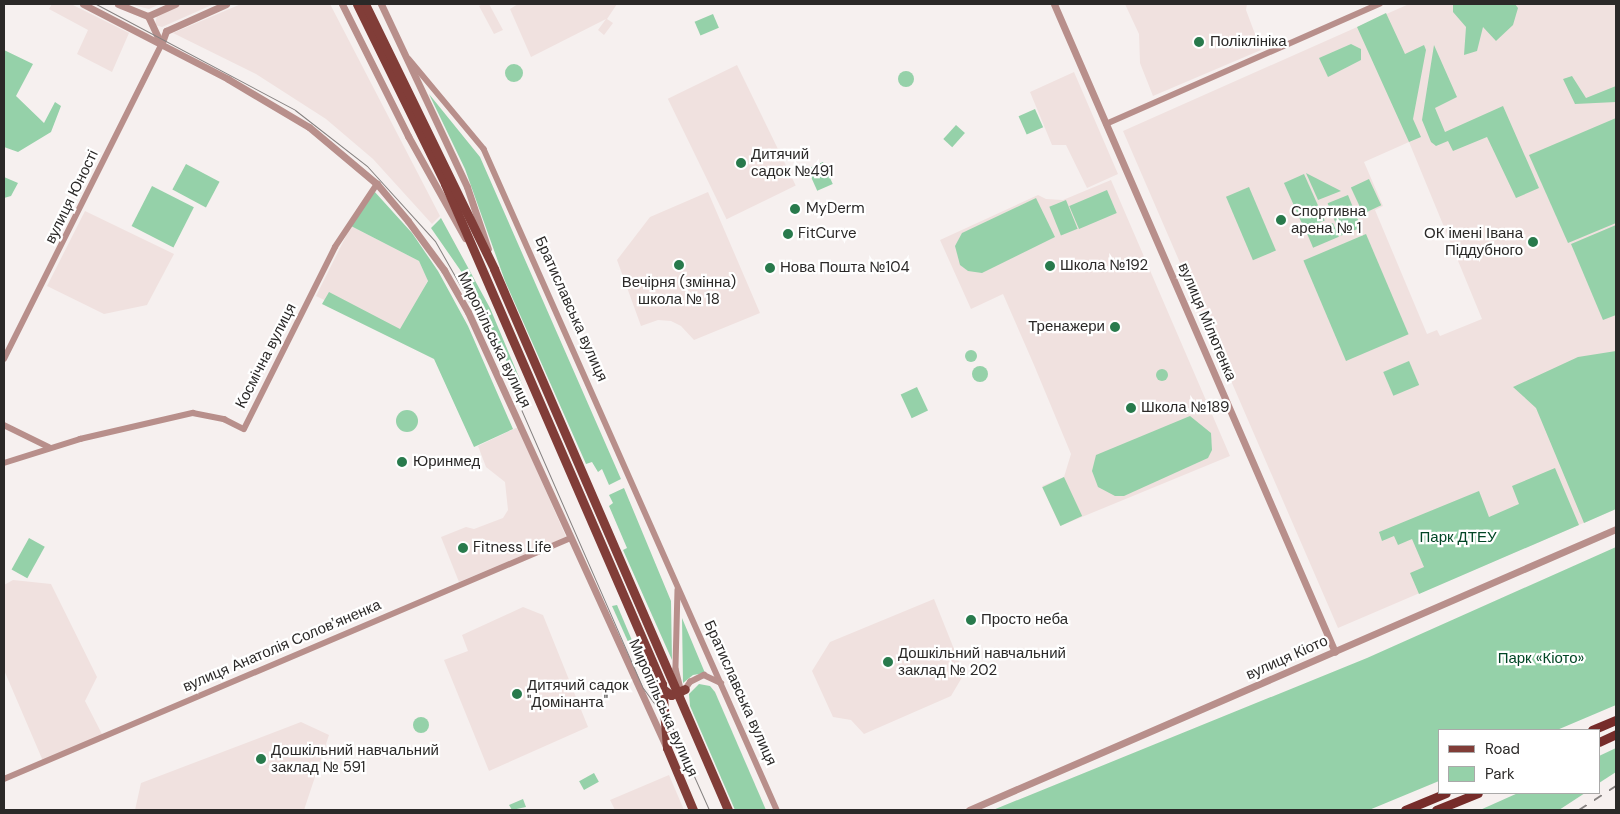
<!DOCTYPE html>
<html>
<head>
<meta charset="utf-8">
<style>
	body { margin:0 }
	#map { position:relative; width:1620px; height:814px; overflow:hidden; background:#f6f0ef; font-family:"DM Sans",sans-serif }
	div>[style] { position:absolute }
	.built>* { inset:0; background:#f0e1df; transform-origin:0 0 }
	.green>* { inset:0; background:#95d1a9; transform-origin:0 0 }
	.round { border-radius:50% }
	.minor>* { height:5.5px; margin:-2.75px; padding:0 2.75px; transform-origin:2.75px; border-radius:2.75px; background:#b88f8b }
	.tertiary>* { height:7px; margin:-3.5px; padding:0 3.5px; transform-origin:3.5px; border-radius:3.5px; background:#b88f8b }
	.primary>* { height:9px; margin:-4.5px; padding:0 4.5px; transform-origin:4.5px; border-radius:4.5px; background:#813d38 }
	.trunk>* { height:9px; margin:-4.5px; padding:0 4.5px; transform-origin:4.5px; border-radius:4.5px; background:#762c2a }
	.tram>* { height:1px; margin:-0.5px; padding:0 0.5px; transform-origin:0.5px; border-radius:0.5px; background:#858180 }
	.rail>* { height:2px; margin-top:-1px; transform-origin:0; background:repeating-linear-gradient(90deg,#858180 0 9px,transparent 0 18px) }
	.dots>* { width:14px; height:14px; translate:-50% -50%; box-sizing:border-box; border:2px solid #fff; border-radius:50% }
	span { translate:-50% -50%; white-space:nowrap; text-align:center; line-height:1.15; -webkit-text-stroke:4.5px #fff; paint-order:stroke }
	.poi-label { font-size:15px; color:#2b2928 }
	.left { translate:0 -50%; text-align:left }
	.right { translate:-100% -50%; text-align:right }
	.street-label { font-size:15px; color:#2b2928 }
	.park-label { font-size:15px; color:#014625 }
	.frame { position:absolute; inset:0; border:5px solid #2b2928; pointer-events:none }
	.legend { position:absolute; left:1438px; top:729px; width:162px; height:65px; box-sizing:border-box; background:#fff; border:1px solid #aaa9a9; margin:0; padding:6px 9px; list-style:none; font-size:15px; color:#2b2928 }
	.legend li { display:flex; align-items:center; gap:10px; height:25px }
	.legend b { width:25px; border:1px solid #aaa9a9 }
</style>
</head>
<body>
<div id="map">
	<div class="built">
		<i style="clip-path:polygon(52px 4px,71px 4px,129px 33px,112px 72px,77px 54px,88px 30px,49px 9px)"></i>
		<i style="clip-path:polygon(129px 4px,160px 4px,149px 9px)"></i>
		<i style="clip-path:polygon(182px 4px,214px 4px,162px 27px,155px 25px,157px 15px)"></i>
		<i style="clip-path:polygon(241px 4px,330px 4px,440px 216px,432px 224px,373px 159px,326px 119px,256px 74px,173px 33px)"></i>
		<i style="clip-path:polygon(483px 4px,489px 4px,503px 30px,494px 34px,479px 6px)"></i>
		<i style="clip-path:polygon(518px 4px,617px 4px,607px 19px,613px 23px,604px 35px,598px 30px,606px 19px,531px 57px,510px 9px)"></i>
		<i style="clip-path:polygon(1125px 4px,1247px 4px,1246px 10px,1261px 50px,1153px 96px,1140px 63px,1139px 34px)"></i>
		<i style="clip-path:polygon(evenodd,1409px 4px,1616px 4px,1616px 509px,1338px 628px,1123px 131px,1409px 4px,1409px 142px,1482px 319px,1440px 336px,1437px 330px,1427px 334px,1375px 210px,1383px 206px,1364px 162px,1409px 142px)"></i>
		<i style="left:737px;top:65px;width:134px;height:77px;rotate:64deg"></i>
		<i style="clip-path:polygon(1074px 72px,1118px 174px,1087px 188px,1066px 145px,1052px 145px,1030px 92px)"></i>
		<i style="clip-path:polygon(1111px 180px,1230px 456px,1060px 526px,1042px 486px,1064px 477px,1071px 454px,1034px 365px,1003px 294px,971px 309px,940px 240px,1038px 195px,1046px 199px,1063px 200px)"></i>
		<i style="clip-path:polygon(708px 192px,760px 313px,694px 340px,681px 326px,671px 321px,658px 320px,641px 326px,617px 260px,650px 217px)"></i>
		<i style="clip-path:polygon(85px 211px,174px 254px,147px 305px,104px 314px,47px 286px)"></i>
		<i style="clip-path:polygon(351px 226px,419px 261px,428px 280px,400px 336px,316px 296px)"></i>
		<i style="clip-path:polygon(518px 427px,566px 537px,459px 582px,441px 537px,466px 527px,474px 529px,503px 518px,508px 510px,505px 482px,486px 467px,478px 446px)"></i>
		<i style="clip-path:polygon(13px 580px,51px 584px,97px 677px,85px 701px,103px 736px,43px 761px,4px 670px,4px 585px)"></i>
		<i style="clip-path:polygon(934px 599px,964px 674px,951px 696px,864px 734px,851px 720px,833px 717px,812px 671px,830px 642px)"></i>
		<i style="clip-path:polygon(523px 607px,543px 615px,588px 727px,489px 771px,444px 660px,468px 651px,462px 635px)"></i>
		<i style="clip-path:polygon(301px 722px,329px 735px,304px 810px,135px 810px,141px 783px)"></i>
		<i style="clip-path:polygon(669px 775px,684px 810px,615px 810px,610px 800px)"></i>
	</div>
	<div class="green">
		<i style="clip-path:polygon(1453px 4px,1515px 4px,1518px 8px,1513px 25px,1496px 41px,1483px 27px,1477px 51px,1464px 55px,1466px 27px,1453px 12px)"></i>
		<i style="clip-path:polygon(1386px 13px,1405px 54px,1424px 45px,1426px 50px,1413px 119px,1421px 137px,1409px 142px,1357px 27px)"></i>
		<i style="left:713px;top:14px;width:15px;height:20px;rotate:67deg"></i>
		<i style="clip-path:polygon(1351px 44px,1361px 49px,1361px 60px,1328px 77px,1319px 58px)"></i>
		<i style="clip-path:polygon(1434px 45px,1457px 97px,1435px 108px,1445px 132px,1503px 106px,1539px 188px,1516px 198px,1487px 137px,1453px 151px,1448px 141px,1436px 146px,1431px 142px,1422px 120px)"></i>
		<i style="clip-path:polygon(4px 50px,33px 64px,16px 96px,44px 123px,55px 102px,61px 106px,51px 132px,18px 152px,4px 147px)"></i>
		<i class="round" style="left:505px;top:64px;width:18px;height:18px"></i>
		<i class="round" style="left:898px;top:71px;width:16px;height:16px"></i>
		<i style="clip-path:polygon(1572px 76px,1586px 98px,1616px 86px,1616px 102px,1575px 104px,1563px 79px)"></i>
		<i style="clip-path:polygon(429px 94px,480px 157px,621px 479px,609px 485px,602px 469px,598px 472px,592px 462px,586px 464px,505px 281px,465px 169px)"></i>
		<i style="left:1035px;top:109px;width:20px;height:18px;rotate:66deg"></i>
		<i style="clip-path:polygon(1616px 118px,1616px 223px,1568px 243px,1529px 155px)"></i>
		<i style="left:956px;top:125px;width:12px;height:19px;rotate:42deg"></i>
		<i style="left:823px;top:162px;width:24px;height:17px;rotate:66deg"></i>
		<i style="left:186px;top:164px;width:38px;height:29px;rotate:28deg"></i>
		<i style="clip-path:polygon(1306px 173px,1341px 191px,1318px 200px)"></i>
		<i style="left:1304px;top:174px;width:51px;height:22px;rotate:66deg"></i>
		<i style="clip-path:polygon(4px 177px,18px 183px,11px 196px,4px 198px)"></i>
		<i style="left:1369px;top:179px;width:29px;height:20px;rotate:65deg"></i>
		<i style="left:152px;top:186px;width:47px;height:45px;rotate:27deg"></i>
		<i style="left:1249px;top:187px;width:69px;height:25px;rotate:67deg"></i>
		<i style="left:1107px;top:190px;width:25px;height:41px;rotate:67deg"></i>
		<i style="clip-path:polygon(374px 191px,412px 233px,438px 271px,468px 326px,513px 429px,474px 447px,434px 359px,322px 304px,329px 292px,400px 329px,428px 281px,419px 261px,351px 226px)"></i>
		<i style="left:1348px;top:195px;width:35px;height:22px;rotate:68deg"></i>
		<i style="clip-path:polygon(1036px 198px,1055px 237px,982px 273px,968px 271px,960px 265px,955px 246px,962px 233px)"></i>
		<i style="left:1066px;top:200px;width:31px;height:18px;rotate:68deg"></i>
		<i style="clip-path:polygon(441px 218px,490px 308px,524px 389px,520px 390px,472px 287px,431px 228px)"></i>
		<i style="left:1333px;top:223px;width:15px;height:28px;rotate:67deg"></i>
		<i style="clip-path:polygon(1616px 225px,1616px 315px,1603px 320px,1571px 244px)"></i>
		<i style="left:1366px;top:234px;width:109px;height:68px;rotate:67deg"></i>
		<i class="round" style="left:965px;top:350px;width:12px;height:12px"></i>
		<i style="clip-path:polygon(1616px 351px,1616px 509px,1584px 523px,1536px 408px,1513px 387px,1578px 357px)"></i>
		<i style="left:1409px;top:361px;width:26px;height:28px;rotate:67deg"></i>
		<i class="round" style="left:972px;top:366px;width:16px;height:16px"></i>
		<i class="round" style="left:1156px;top:369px;width:12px;height:12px"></i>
		<i style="left:917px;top:387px;width:26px;height:18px;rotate:65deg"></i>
		<i class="round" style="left:396px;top:410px;width:22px;height:22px"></i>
		<i style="clip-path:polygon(1190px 416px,1211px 433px,1212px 450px,1208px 458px,1124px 496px,1115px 496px,1098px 487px,1092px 471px,1096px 455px)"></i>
		<i style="clip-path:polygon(1555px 468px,1579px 525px,1419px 594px,1410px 573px,1424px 567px,1412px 539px,1398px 545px,1394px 536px,1382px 541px,1379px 532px,1479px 491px,1489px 517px,1519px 504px,1512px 486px)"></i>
		<i style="left:1064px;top:477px;width:43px;height:24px;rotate:65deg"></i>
		<i style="clip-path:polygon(624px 488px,671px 601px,672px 660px,623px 550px,627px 548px,609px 506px,613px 503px,609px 495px)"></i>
		<i style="left:29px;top:538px;width:18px;height:36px;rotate:29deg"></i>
		<i style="clip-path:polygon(1616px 547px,1616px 705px,1557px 730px,1439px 730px,1439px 781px,1369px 810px,993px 810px,1367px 658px)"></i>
		<i style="clip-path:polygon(617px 605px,648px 678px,651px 693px,612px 606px)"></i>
		<i style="clip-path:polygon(682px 618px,705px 673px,693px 675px,683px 683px)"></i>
		<i style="clip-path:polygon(699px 684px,710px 686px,715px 692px,766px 810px,735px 810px,690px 706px,689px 694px)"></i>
		<i class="round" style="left:413px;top:717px;width:16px;height:16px"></i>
		<i style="clip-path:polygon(1616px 748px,1616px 772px,1599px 783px,1599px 756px)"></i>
		<i style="left:594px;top:773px;width:10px;height:17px;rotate:61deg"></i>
		<i style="clip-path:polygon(1518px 793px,1585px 793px,1559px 810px,1480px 810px)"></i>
		<i style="clip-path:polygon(523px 799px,526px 807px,512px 810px,509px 805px)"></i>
	</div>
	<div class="minor">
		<i style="left:409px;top:59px;width:117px;rotate:50.2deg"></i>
		<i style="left:484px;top:149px;width:723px;rotate:66.09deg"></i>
		<i style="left:1106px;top:124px;width:299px;rotate:-23.7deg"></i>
		<i style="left:4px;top:359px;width:351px;rotate:-63.4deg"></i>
		<i style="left:4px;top:425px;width:50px;rotate:26.1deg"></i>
		<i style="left:4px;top:463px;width:80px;rotate:-17.5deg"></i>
		<i style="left:80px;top:439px;width:116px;rotate:-13deg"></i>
		<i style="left:193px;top:413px;width:32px;rotate:11deg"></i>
		<i style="left:224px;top:419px;width:22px;rotate:27deg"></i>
		<i style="left:244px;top:429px;width:203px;rotate:-63.4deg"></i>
		<i style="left:335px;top:247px;width:76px;rotate:-56.3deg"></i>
		<i style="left:678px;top:590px;width:79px;rotate:91.5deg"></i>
		<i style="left:676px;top:669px;width:25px;rotate:76deg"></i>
		<i style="left:684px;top:691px;width:11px;rotate:-56deg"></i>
		<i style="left:690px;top:682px;width:16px;rotate:-27deg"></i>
		<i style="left:704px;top:675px;width:19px;rotate:25deg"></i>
		<i style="left:4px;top:779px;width:616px;rotate:-23.03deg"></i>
	</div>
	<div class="tertiary">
		<i style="left:83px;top:4px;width:163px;rotate:27.3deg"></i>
		<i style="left:228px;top:79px;width:94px;rotate:30.7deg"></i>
		<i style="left:309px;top:127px;width:89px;rotate:40deg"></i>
		<i style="left:377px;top:184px;width:48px;rotate:50deg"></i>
		<i style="left:408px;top:221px;width:61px;rotate:53.7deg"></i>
		<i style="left:444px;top:270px;width:48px;rotate:60.3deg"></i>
		<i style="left:468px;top:312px;width:476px;rotate:65.5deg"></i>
		<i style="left:118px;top:4px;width:32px;rotate:22deg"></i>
		<i style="left:342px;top:4px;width:148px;rotate:63.4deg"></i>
		<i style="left:408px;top:136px;width:117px;rotate:60.8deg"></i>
		<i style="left:381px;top:4px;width:202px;rotate:64.8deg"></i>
		<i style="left:467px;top:187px;width:65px;rotate:71.3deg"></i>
		<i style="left:1054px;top:4px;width:706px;rotate:66.56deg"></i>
		<i style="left:148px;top:16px;width:31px;rotate:65deg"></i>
		<i style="left:148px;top:16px;width:30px;rotate:-24deg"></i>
		<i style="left:161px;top:45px;width:15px;rotate:-70deg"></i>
		<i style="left:166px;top:31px;width:66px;rotate:-24.2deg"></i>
		<i style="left:969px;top:810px;width:705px;rotate:-23.48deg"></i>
	</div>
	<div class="primary">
		<i style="left:357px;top:4px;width:200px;rotate:63.9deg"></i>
		<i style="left:445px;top:184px;width:545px;rotate:66.54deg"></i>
		<i style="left:662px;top:684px;width:64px;rotate:85.5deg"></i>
		<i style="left:667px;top:748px;width:67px;rotate:67.2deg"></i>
		<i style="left:365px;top:4px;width:295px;rotate:64deg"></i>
		<i style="left:494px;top:269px;width:589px;rotate:66.61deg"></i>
		<i style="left:663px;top:689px;width:10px;rotate:37deg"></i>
		<i style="left:671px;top:695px;width:15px;rotate:-23deg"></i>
	</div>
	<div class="trunk">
		<i style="left:1592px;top:730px;width:26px;rotate:-23deg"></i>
		<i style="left:1599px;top:742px;width:19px;rotate:-25deg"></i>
		<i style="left:1405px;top:810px;width:44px;rotate:-22.5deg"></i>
		<i style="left:1436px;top:810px;width:45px;rotate:-22deg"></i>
	</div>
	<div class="tram">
		<i style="left:96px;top:4px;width:225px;rotate:28deg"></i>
		<i style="left:295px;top:110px;width:91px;rotate:37.9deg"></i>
		<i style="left:367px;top:166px;width:101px;rotate:47.8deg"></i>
		<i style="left:435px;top:241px;width:109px;rotate:60.4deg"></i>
		<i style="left:489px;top:336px;width:384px;rotate:66.4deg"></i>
		<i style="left:643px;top:688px;width:51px;rotate:53.8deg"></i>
		<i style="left:673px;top:729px;width:89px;rotate:66deg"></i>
	</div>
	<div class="rail">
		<i style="left:1579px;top:810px;width:44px;rotate:-33deg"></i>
	</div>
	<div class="dots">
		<i style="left:1199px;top:42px;background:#287a4c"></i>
		<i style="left:741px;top:163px;background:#287a4c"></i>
		<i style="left:795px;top:209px;background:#287a4c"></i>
		<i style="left:1281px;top:220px;background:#287a4c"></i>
		<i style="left:788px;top:234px;background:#287a4c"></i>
		<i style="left:1533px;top:242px;background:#287a4c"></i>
		<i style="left:679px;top:265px;background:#287a4c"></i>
		<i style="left:1050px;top:266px;background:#287a4c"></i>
		<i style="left:770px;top:268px;background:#287a4c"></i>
		<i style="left:1115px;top:327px;background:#287a4c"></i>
		<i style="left:1131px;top:408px;background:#287a4c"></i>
		<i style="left:402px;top:462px;background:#287a4c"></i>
		<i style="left:463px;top:548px;background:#287a4c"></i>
		<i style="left:971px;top:620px;background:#287a4c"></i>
		<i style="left:888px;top:662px;background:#287a4c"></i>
		<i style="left:517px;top:694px;background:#287a4c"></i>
		<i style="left:261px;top:759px;background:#287a4c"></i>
	</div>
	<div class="poi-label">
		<span class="left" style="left:1210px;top:42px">Поліклініка</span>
		<span class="left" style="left:751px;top:163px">Дитячий<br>садок №491</span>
		<span class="left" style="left:806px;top:209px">MyDerm</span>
		<span class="left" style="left:1291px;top:220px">Спортивна<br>арена № 1</span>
		<span class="right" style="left:1523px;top:242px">ОК імені Івана<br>Піддубного</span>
		<span class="left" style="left:798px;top:234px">FitCurve</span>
		<span class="left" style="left:1060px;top:266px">Школа №192</span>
		<span class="left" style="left:780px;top:268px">Нова Пошта №104</span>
		<span style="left:679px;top:291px">Вечірня (змінна)<br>школа № 18</span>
		<span class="right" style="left:1105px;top:327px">Тренажери</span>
		<span class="left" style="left:1141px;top:408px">Школа №189</span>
		<span class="left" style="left:413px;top:462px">Юринмед</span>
		<span class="left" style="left:473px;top:548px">Fitness Life</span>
		<span class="left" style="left:981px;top:620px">Просто неба</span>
		<span class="left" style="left:898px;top:662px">Дошкільний навчальний<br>заклад № 202</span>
		<span class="left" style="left:527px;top:694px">Дитячий садок<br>"Домінанта"</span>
		<span class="left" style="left:271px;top:759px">Дошкільний навчальний<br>заклад № 591</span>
	</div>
	<div class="street-label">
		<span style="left:72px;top:197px;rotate:-64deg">вулиця Юності</span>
		<span style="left:571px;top:309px;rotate:66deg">Братиславська вулиця</span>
		<span style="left:1207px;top:322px;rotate:67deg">вулиця Мілютенка</span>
		<span style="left:494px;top:340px;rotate:64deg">Миропільська вулиця</span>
		<span style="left:266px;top:356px;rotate:-63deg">Космічна вулиця</span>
		<span style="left:282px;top:646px;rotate:-23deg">вулиця Анатолія Соловʼяненка</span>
		<span style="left:1287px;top:658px;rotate:-24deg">вулиця Кіото</span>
		<span style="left:740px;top:693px;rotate:66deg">Братиславська вулиця</span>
		<span style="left:663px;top:708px;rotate:66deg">Миропільська вулиця</span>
	</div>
	<div class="park-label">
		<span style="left:1458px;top:538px">Парк ДТЕУ</span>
		<span style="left:1541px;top:659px">Парк «Кіото»</span>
	</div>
	<div class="frame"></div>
	<ul class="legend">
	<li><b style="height:6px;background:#813d38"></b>Road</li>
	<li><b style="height:14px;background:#95d1a9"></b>Park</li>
	</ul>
</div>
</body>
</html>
